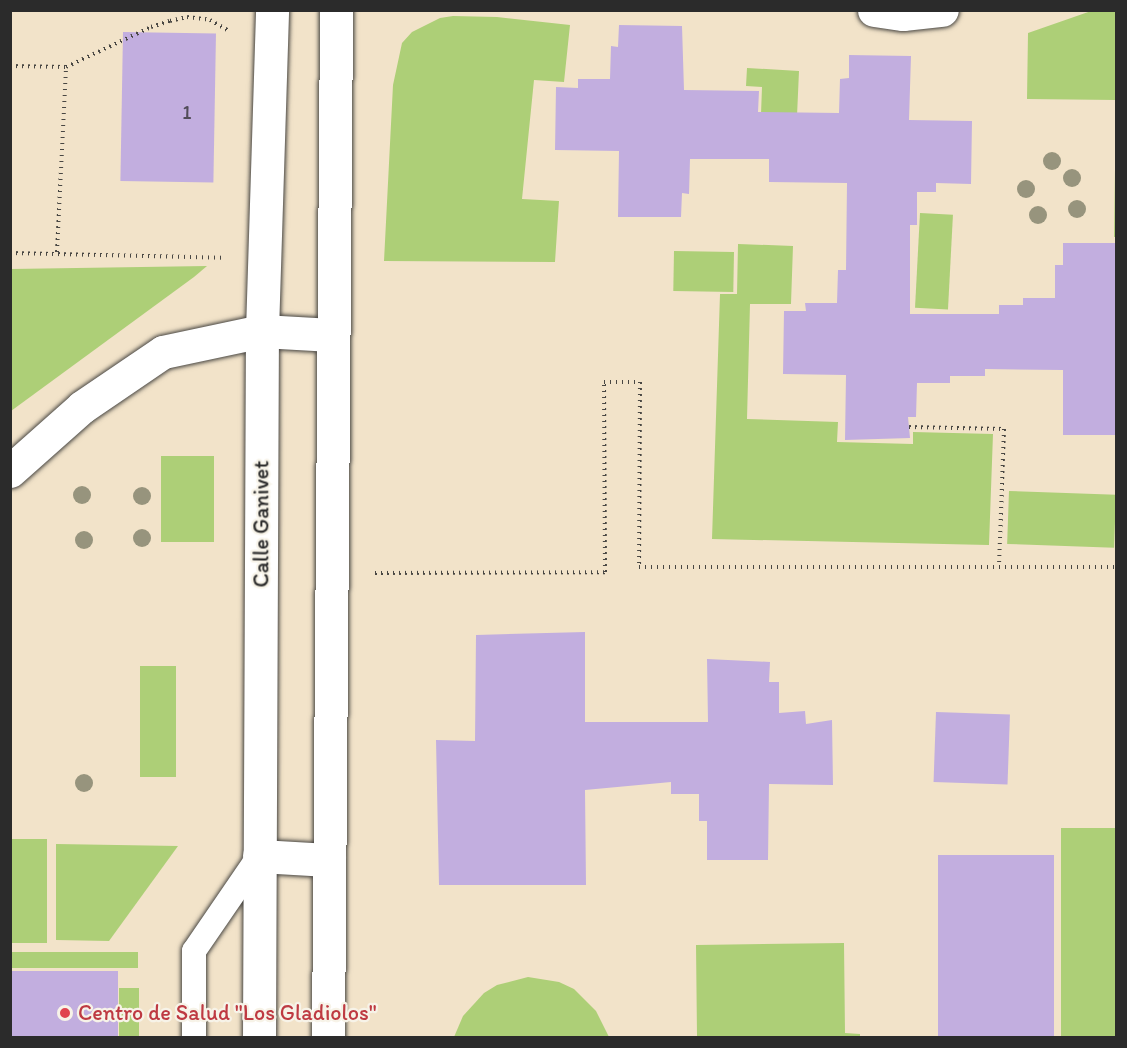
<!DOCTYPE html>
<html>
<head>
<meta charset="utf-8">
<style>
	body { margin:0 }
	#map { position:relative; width:1127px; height:1048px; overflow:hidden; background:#f2e3c9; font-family:Itim,sans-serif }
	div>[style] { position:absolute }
	.green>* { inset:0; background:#adcf77; transform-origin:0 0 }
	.building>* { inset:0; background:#c2aedf; transform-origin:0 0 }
	.path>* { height:4px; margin-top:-2px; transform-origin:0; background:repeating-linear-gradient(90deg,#494743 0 1.5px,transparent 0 6px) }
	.roads { filter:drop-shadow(0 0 2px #494743) drop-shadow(0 0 2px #494743) }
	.lane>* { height:24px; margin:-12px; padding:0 12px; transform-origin:12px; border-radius:12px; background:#fff }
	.street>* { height:33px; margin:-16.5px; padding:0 16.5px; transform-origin:16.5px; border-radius:16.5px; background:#fff }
	.secondary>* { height:33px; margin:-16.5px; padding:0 16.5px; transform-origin:16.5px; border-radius:16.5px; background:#fff }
	.trees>* { width:18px; height:18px; margin:-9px; border-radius:50%; background:#97947d }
	.dots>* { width:16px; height:16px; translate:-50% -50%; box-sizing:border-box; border:3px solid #f7f3e8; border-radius:50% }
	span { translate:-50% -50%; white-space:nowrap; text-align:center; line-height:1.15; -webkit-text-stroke:4.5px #f7f3e8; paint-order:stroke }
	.number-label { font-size:20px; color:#514c58 }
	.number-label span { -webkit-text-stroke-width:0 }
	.street-label { font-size:22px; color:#2b2b2b }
	.health-label { font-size:22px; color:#be3a42 }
	.left { translate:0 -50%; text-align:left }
	.frame { position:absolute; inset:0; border:12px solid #2b2b2b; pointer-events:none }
</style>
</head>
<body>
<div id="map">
	<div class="green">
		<i style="clip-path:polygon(1094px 10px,1116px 11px,1116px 237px,1114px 237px,1116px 100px,1027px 99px,1028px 33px)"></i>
		<i style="clip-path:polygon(453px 16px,497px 17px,570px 25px,564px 82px,534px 80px,522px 199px,559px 201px,555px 262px,384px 261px,393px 85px,402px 43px,412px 32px,440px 18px)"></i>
		<i style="clip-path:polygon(747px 68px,799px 71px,797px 116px,761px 114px,762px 87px,746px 86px)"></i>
		<i style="left:920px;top:213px;width:33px;height:95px;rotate:3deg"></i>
		<i style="clip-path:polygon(738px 244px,793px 246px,791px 304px,750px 304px,747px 419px,838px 422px,837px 442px,913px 444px,913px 432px,993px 434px,989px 545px,712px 539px,720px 294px,737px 294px)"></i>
		<i style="left:674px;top:251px;width:60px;height:40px;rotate:1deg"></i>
		<i style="clip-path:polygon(207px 266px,194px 277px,11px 411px,11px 269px)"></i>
		<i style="left:161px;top:456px;width:53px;height:86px"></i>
		<i style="left:1009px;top:491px;width:107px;height:53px;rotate:2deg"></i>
		<i style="left:140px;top:666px;width:36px;height:111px"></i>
		<i style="left:1061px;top:828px;width:55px;height:209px"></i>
		<i style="left:10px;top:839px;width:37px;height:104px"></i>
		<i style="clip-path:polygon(56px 844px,178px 846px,109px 941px,56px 940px)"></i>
		<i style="clip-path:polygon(844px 943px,845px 1033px,860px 1034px,860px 1037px,683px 1037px,697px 1036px,696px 945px)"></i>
		<i style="left:11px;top:952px;width:127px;height:16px"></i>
		<i style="clip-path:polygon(528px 977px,559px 982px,574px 989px,596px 1011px,609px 1037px,454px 1037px,463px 1016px,484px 993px,497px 985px)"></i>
		<i style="left:119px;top:988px;width:20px;height:49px"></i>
	</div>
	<div class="building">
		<i style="clip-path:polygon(619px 25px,682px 26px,684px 90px,759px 91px,758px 112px,839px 113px,840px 79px,849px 78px,849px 55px,911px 56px,909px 120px,972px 121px,971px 184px,936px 183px,936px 192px,917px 192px,917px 225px,910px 225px,910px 314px,999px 314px,999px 305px,1023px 305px,1023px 298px,1055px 298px,1055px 265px,1063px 265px,1063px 243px,1116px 243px,1116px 435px,1063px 435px,1063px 370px,985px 369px,985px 376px,950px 376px,950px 383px,917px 383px,916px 417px,908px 417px,910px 438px,845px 440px,846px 375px,783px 374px,784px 311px,806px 311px,805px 303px,837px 303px,838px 270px,846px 270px,847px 183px,769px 182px,769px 159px,690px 159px,689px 194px,682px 193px,681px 217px,618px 217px,619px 151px,555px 150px,556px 87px,578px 88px,578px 79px,610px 79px,611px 46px,618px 47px)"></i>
		<i style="left:123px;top:32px;width:93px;height:149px;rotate:1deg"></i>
		<i style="clip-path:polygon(585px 632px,585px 722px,708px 722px,707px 659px,770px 662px,769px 682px,779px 682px,779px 713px,805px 711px,806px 724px,832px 720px,833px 785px,769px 784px,768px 860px,707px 860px,707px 821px,699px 821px,699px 794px,671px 794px,671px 782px,585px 790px,586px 885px,439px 885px,436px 740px,475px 741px,476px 635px)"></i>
		<i style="left:936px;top:712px;width:74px;height:70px;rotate:2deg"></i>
		<i style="left:938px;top:855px;width:116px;height:183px"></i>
		<i style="left:10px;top:971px;width:108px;height:67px"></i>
	</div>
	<div class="path">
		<i style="left:10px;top:66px;width:56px;rotate:1deg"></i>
		<i style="left:57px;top:252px;width:185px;rotate:-87.2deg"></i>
		<i style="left:66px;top:67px;width:94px;rotate:-25.2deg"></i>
		<i style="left:151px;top:27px;width:20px;rotate:-18deg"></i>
		<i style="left:170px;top:21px;width:17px;rotate:-13deg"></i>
		<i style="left:187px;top:17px;width:23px;rotate:7deg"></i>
		<i style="left:210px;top:20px;width:22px;rotate:30deg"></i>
		<i style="left:10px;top:253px;width:213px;rotate:1.3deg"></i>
		<i style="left:909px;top:427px;width:95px;rotate:1.2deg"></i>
		<i style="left:1004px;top:429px;width:138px;rotate:92.1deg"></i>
		<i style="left:375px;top:573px;width:230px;rotate:-0.2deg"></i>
		<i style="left:605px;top:572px;width:190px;rotate:-90.3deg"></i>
		<i style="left:604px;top:382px;width:36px"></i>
		<i style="left:640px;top:382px;width:185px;rotate:90.3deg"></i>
		<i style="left:639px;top:567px;width:477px"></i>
	</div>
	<div class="roads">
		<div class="lane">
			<i style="left:194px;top:1038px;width:87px;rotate:-90deg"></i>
			<i style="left:194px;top:951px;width:115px;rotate:-55.6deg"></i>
		</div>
		<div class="street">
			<i style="left:10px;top:471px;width:96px;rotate:-41.6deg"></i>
			<i style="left:82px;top:407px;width:98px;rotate:-34.2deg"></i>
			<i style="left:163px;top:352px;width:101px;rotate:-12deg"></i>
		</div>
		<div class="secondary">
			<i style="left:874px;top:10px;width:29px;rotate:8deg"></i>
			<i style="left:903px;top:14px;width:39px;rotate:-6deg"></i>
			<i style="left:262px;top:331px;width:70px;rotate:3.3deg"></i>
			<i style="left:259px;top:856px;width:70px;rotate:3.3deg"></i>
			<i style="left:259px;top:1038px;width:707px;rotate:-89.76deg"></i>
			<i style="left:262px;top:331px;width:321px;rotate:-88.2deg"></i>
			<i style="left:328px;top:1038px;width:1028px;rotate:-89.55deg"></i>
		</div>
	</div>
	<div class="trees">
		<i style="left:1052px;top:161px"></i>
		<i style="left:1072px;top:178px"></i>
		<i style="left:1026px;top:189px"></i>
		<i style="left:1077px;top:209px"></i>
		<i style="left:1038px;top:215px"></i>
		<i style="left:82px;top:495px"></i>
		<i style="left:142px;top:496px"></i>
		<i style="left:142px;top:538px"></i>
		<i style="left:84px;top:540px"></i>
		<i style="left:84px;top:783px"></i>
	</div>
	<div class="dots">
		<i style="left:65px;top:1013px;background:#e0444e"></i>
	</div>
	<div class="number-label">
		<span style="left:187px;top:112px">1</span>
	</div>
	<div class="street-label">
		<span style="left:261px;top:524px;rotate:-90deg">Calle Ganivet</span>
	</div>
	<div class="health-label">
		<span class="left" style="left:78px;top:1013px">Centro de Salud "Los Gladiolos"</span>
	</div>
	<div class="frame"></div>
</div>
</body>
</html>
